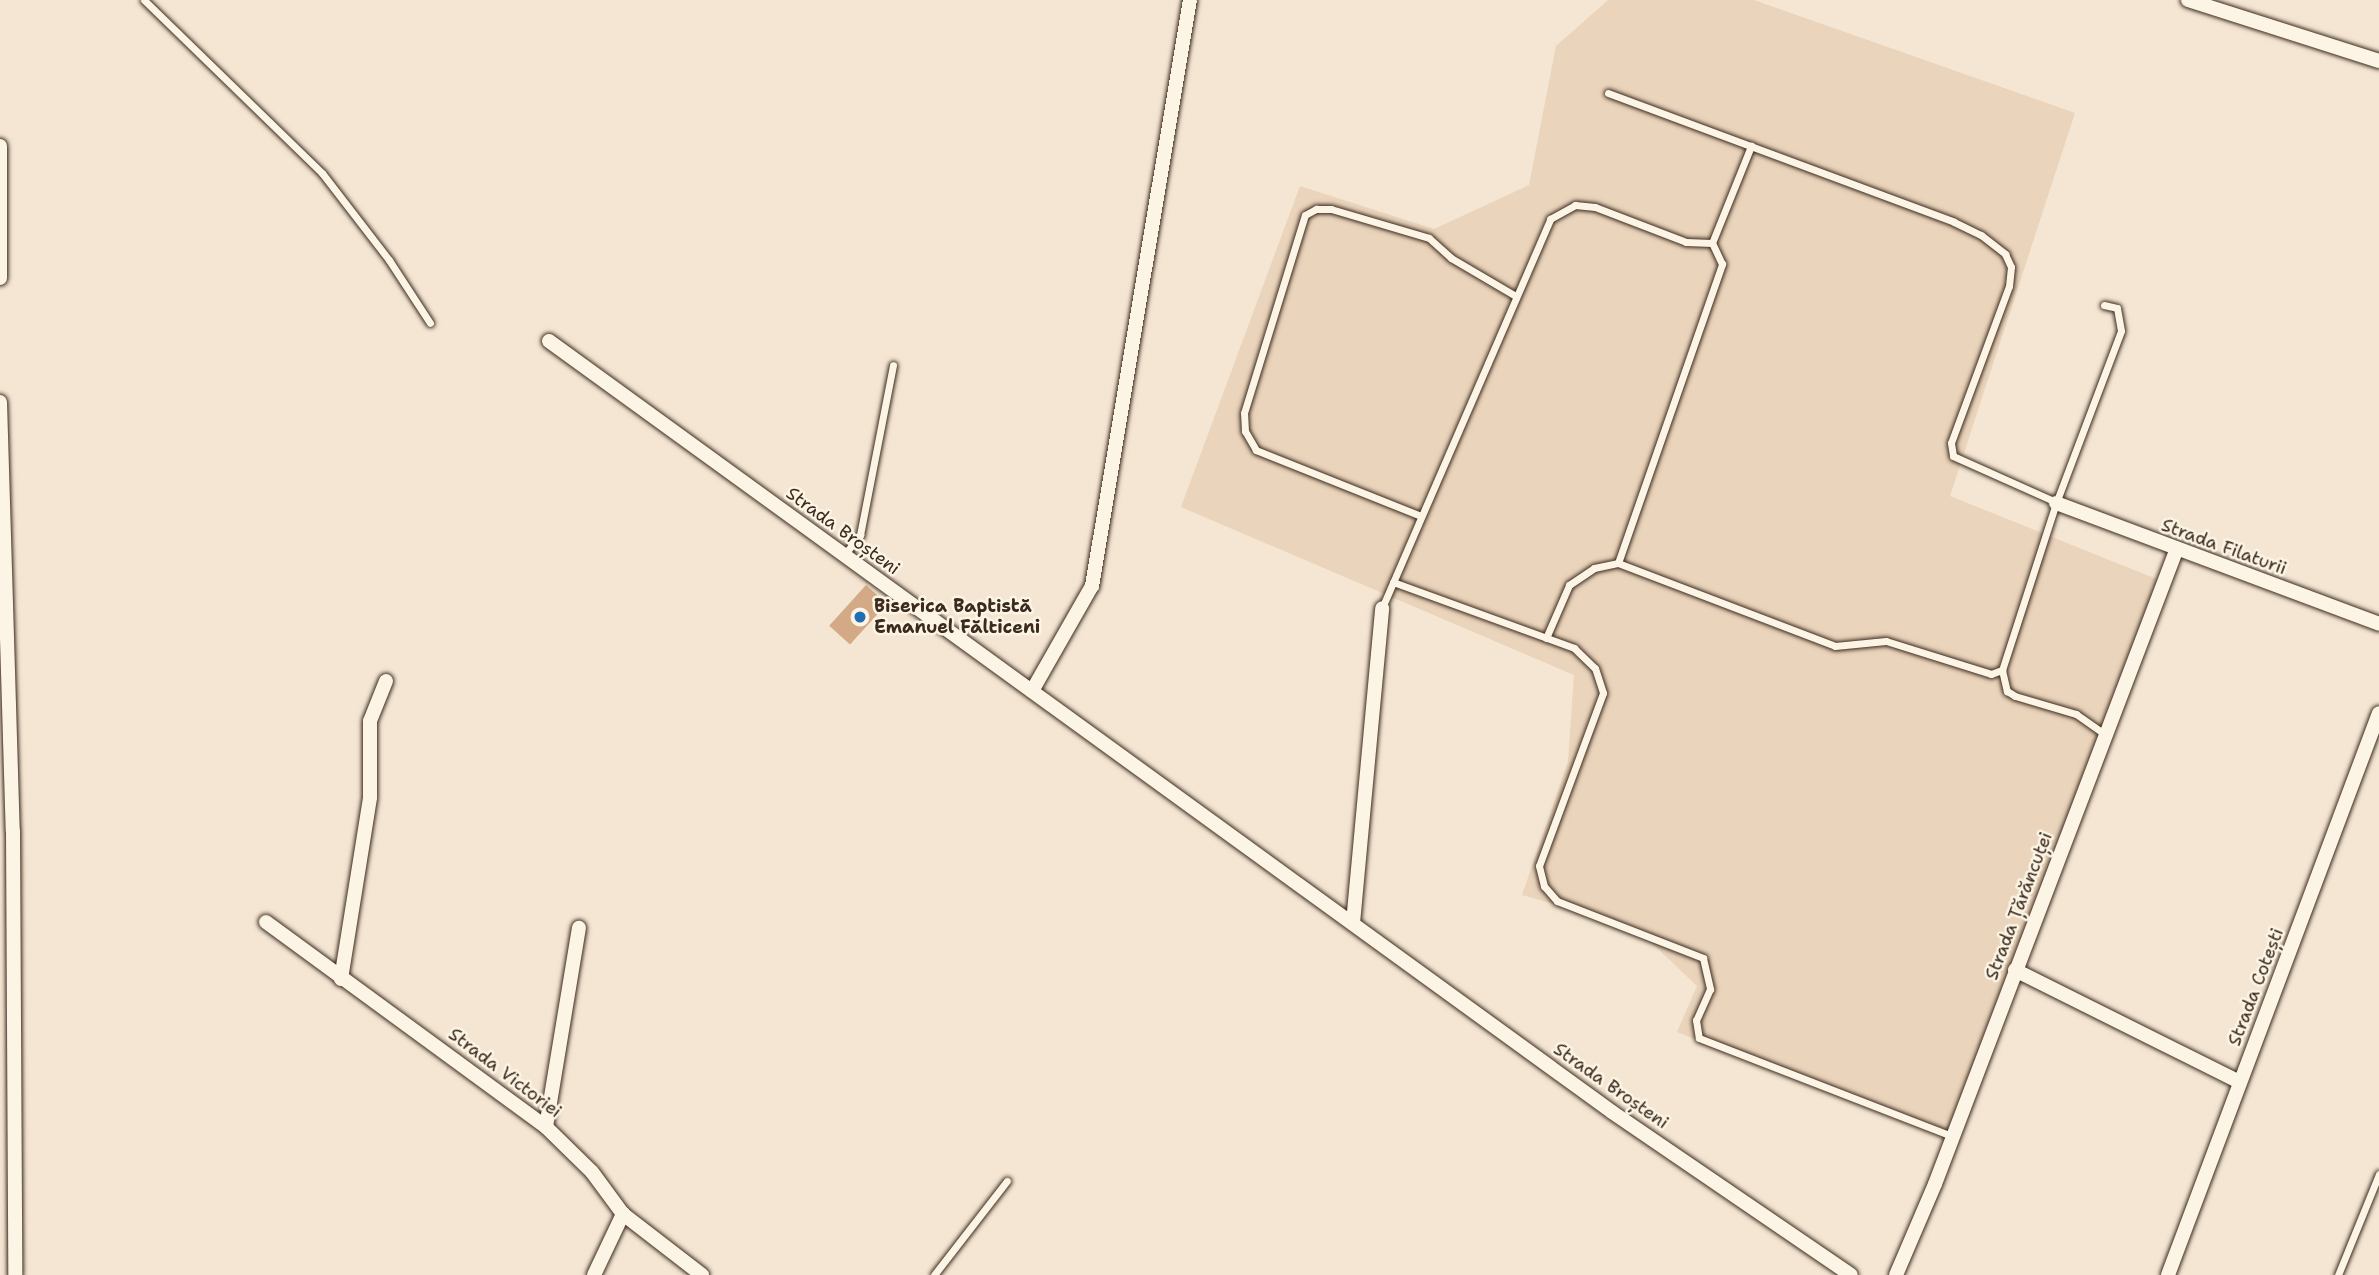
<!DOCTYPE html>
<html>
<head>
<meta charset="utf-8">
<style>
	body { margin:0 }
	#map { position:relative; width:2379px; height:1275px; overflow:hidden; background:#f4e6d2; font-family:"Shantell Sans",sans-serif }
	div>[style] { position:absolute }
	.built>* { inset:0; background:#ead4bb }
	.building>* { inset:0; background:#d4aa86; transform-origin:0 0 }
	.roads { filter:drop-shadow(0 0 2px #3b2a1e) drop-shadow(0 0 2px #3b2a1e) }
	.service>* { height:7px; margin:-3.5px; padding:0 3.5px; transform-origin:3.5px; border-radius:3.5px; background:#fcf5e5 }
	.minor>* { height:14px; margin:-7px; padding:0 7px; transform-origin:7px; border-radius:7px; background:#fcf5e5 }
	.dots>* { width:19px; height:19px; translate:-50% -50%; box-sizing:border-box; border:4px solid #fcf5e5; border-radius:50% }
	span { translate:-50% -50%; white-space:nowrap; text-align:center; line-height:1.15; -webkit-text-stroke:5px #fcf5e5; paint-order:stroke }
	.street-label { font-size:18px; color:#3b2a1e }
	.poi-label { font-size:18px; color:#3b2a1e; font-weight:700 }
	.left { translate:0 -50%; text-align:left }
</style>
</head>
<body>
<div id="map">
	<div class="built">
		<i style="clip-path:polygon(1608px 0,1754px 0,2075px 113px,1950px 496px,2159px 580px,1947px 1138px,1677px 1032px,1697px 986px,1635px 927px,1522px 895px,1568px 762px,1574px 675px,1181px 507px,1300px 186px,1434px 229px,1529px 185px,1556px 46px)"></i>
	</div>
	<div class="building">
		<i style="left:866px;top:585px;width:28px;height:55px;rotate:42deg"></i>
	</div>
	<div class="roads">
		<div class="service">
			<i style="left:144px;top:0;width:248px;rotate:44.2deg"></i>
			<i style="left:322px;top:173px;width:110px;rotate:52.4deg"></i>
			<i style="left:389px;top:260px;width:75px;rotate:56.9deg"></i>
			<i style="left:1608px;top:93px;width:369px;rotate:20.4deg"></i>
			<i style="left:1954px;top:222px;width:30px;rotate:26deg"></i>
			<i style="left:1981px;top:235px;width:31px;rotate:38deg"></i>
			<i style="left:2005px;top:254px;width:14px;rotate:65deg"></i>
			<i style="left:2011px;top:267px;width:19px;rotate:96deg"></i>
			<i style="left:2009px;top:286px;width:167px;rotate:110.3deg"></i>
			<i style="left:1951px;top:443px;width:13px;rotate:81deg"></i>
			<i style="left:1953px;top:456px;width:113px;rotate:24.1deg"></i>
			<i style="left:2104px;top:305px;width:13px;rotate:13deg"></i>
			<i style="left:2117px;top:308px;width:23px;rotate:80deg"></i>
			<i style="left:2121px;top:331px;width:184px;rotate:110.7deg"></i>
			<i style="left:2056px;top:503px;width:176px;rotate:107.9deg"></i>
			<i style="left:2002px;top:670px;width:22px;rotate:77deg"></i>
			<i style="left:2007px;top:691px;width:9px;rotate:32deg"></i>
			<i style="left:2015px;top:696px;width:64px;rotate:16.4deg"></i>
			<i style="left:2076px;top:714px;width:35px;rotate:35deg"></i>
			<i style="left:1421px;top:516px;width:178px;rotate:-158.2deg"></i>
			<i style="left:1256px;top:450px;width:22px;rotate:-120deg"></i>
			<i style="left:1245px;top:431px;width:18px;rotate:-93deg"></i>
			<i style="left:1244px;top:413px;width:207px;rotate:-72.9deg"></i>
			<i style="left:1305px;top:215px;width:13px;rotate:-29deg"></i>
			<i style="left:1316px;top:209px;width:15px"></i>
			<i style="left:1331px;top:209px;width:102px;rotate:16.5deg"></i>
			<i style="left:1429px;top:238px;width:30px;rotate:42deg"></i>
			<i style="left:1451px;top:258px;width:73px;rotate:30.4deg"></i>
			<i style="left:844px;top:555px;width:26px;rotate:-51deg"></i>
			<i style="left:860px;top:535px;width:173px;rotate:-79deg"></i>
			<i style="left:1618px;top:563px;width:317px;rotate:-70.8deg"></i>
			<i style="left:1722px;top:264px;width:23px;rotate:-115deg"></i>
			<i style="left:1393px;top:582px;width:193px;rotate:20deg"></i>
			<i style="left:1574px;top:648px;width:29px;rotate:44deg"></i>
			<i style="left:1595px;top:668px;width:26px;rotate:72deg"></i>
			<i style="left:1603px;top:693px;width:184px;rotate:110.3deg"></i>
			<i style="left:1539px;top:866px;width:21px;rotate:76deg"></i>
			<i style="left:1544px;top:886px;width:20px;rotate:49deg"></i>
			<i style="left:1557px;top:901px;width:157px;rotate:21.3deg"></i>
			<i style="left:1703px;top:958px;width:32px;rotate:77deg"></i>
			<i style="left:1710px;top:989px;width:34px;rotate:114deg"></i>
			<i style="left:1696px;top:1020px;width:18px;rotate:81deg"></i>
			<i style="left:1699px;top:1038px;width:271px;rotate:21.2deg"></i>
			<i style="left:1382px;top:608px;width:424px;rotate:-66.6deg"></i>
			<i style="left:1550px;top:219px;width:29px;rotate:-29deg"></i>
			<i style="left:1575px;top:205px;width:20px;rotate:6deg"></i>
			<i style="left:1595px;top:207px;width:97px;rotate:21deg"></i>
			<i style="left:1686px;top:242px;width:26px;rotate:2deg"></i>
			<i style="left:1712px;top:243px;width:105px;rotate:-68.1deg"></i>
			<i style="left:1546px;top:638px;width:58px;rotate:-66.5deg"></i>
			<i style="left:1569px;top:585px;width:30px;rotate:-34deg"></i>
			<i style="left:1594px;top:568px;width:25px;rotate:-12deg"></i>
			<i style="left:1618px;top:563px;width:232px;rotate:20.9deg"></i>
			<i style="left:1835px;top:646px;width:51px;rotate:-5.6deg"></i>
			<i style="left:1886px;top:641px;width:110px;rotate:17.4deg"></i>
			<i style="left:1991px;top:674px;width:12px;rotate:-20deg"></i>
			<i style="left:934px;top:1275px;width:119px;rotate:-52.2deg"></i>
			<i style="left:2338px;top:1275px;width:109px;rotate:-67.9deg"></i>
		</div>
		<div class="minor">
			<i style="left:2188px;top:0;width:201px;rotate:17.7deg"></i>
			<i style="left:0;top:146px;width:132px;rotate:90deg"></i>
			<i style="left:549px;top:341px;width:1313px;rotate:35.95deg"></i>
			<i style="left:1612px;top:1112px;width:289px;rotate:34.3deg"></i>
			<i style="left:0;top:402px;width:429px;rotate:88.3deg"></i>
			<i style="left:13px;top:831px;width:444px;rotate:89.7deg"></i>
			<i style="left:2056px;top:503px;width:345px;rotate:20.5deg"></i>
			<i style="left:1032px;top:691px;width:121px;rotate:-60.3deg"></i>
			<i style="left:1092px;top:586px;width:594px;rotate:-80.51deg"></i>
			<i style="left:266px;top:922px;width:347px;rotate:36.2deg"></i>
			<i style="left:546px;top:1127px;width:64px;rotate:44.4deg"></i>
			<i style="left:592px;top:1172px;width:52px;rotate:53.6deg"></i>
			<i style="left:623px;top:1214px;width:100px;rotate:37.7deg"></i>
			<i style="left:1353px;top:923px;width:316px;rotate:-84.7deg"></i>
			<i style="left:2015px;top:970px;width:251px;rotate:26.5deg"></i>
			<i style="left:341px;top:979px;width:184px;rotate:-80.9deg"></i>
			<i style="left:370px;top:797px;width:76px;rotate:-90deg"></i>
			<i style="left:370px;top:721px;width:43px;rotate:-68.2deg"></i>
			<i style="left:546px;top:1127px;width:202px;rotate:-80.6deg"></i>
			<i style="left:594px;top:1275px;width:68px;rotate:-64.6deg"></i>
			<i style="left:1896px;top:1275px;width:99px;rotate:-66.8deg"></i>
			<i style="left:1935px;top:1184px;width:677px;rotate:-69.16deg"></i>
			<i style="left:2168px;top:1275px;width:600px;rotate:-69.42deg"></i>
		</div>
	</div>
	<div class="dots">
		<i style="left:860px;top:617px;background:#1f6fb2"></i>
	</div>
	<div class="street-label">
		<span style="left:843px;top:531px;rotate:36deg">Strada Broșteni</span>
		<span style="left:2224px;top:547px;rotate:20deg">Strada Filaturii</span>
		<span style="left:2019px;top:906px;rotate:-69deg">Strada Țărăncuței</span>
		<span style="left:2256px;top:987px;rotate:-69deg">Strada Cotești</span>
		<span style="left:505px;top:1073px;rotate:37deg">Strada Victoriei</span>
		<span style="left:1611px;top:1086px;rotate:35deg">Strada Broșteni</span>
	</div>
	<div class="poi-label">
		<span class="left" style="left:874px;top:617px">Biserica Baptistă<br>Emanuel Fălticeni</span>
	</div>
</div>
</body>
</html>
